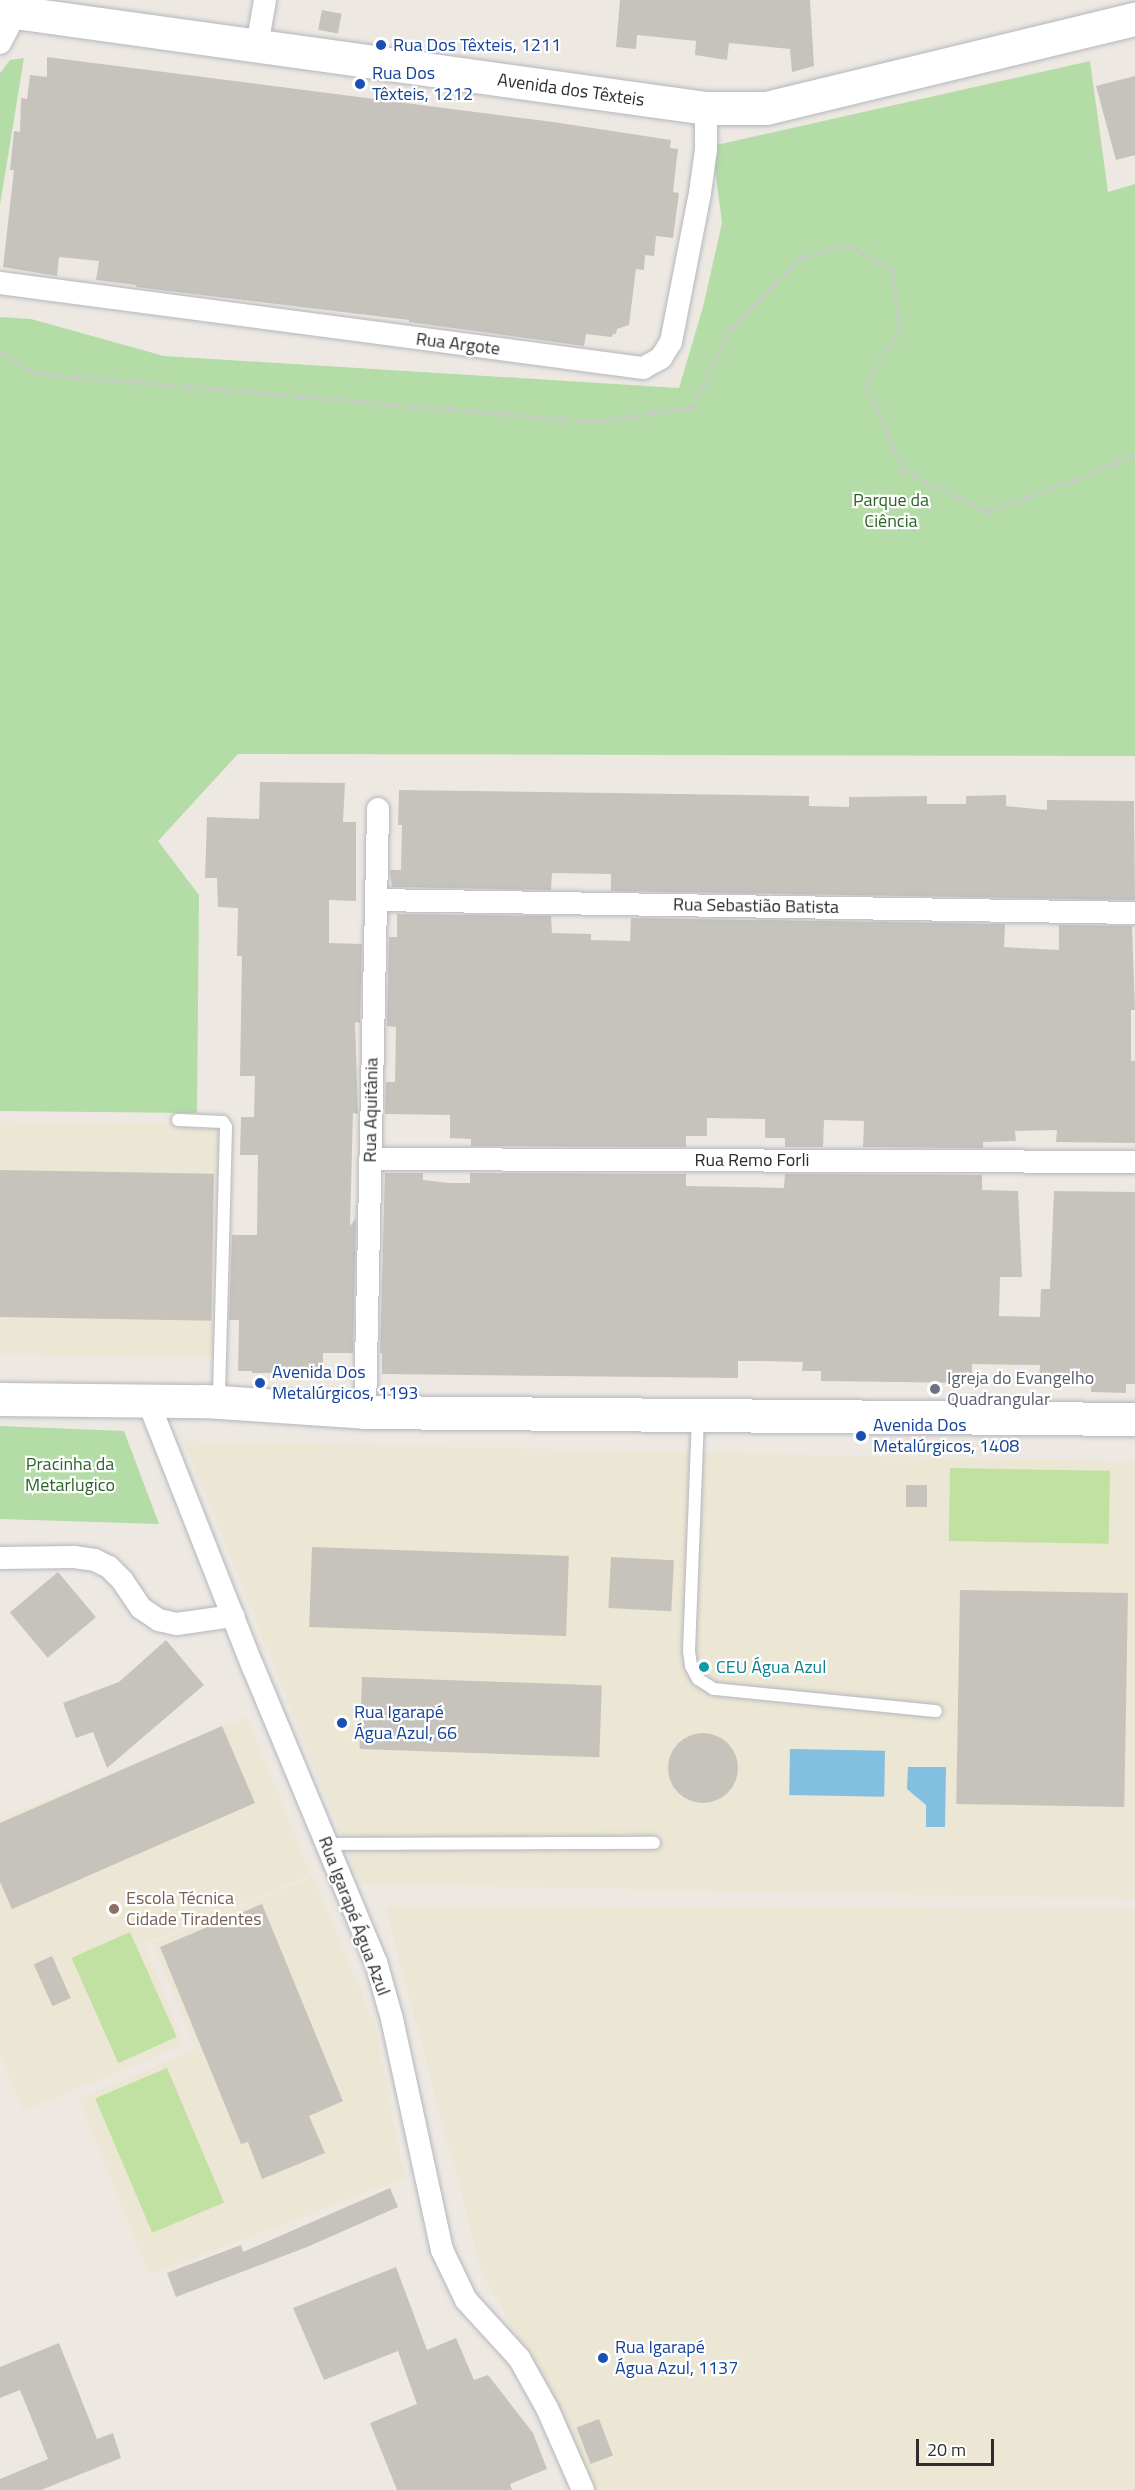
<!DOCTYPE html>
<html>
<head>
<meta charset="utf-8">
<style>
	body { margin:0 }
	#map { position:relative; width:1135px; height:2490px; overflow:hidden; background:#ede9e2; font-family:"Titillium Web",sans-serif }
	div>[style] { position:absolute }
	.education>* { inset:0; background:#ece6d4; transform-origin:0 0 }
	.green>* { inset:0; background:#b3dca6 }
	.pitch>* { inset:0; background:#c1e1a3; transform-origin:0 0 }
	.water>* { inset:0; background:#83bfe0; transform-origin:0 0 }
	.building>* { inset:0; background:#c6c3bd; transform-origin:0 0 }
	.round { border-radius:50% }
	.path>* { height:4px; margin-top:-2px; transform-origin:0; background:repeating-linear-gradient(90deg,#c8c8c8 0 4.5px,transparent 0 7.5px) }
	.roads { filter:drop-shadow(0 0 2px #b5b6bf) drop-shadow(0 0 2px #b5b6bf) }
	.lane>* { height:12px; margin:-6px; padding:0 6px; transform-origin:6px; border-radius:6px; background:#fff }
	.street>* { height:22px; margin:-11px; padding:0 11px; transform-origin:11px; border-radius:11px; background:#fff }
	.secondary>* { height:33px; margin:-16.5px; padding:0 16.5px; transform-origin:16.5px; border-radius:16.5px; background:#fff }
	.dots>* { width:16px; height:16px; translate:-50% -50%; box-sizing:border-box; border:3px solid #fff; border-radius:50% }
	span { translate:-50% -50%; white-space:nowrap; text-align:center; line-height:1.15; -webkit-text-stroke:4.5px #fff; paint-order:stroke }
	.transit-label { font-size:18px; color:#164399 }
	.left { translate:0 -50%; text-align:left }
	.street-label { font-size:18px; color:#2d2d2d }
	.park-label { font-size:18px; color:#2c6325 }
	.worship-label { font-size:18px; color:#5b616d }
	.culture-label { font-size:18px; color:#0d838f }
	.education-label { font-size:18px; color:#785e54 }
	.scale { position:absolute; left:916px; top:2439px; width:78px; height:27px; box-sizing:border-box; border:3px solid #2d2d2d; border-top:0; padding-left:8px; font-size:18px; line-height:21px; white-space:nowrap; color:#2d2d2d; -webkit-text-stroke:4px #fff; paint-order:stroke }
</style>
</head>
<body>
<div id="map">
	<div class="education">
		<i style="left:0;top:1121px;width:224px;height:233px;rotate:1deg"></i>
		<i style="clip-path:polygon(184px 1441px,1135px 1462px,1135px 1899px,361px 1884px)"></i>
		<i style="clip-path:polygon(247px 1717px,311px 1875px,144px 1944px,184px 2045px,23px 2111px,0 2055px,0 1819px)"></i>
		<i style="clip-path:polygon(313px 1877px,375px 2025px,405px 2178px,149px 2275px,79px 2099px,196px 2049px,153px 1943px)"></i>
		<i style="clip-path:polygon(385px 1906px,1135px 1909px,1135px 2490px,597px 2490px,481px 2269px)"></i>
	</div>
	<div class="green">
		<i style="clip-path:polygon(24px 58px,0 205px,0 73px,10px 60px)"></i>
		<i style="clip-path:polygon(1090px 61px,1108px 192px,1135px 184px,1135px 756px,238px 754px,158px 841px,199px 895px,197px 1113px,0 1111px,0 317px,31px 319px,164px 356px,679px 388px,703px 307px,722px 223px,712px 146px)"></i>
		<i style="clip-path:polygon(0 1426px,124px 1431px,159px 1524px,0 1519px)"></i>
	</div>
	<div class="pitch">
		<i style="left:950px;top:1468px;width:160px;height:73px;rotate:1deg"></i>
		<i style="left:130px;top:1932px;width:115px;height:64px;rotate:66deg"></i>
		<i style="left:167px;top:2068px;width:146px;height:78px;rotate:67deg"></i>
	</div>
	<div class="water">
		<i style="left:790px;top:1749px;width:95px;height:46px;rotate:1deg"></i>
		<i style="clip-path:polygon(908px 1767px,946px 1767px,945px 1827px,926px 1827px,926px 1805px,907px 1789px)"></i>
	</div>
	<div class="building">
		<i style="clip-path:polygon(620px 0,810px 0,814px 66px,792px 72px,790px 49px,729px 43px,727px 60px,695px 55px,696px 41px,637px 35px,636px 49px,616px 47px)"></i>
		<i style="left:322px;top:10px;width:20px;height:20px;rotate:11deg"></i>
		<i style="clip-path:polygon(47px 57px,553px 122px,671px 140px,670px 148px,678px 149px,673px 192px,679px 193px,673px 238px,656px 236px,654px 256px,645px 255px,644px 270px,636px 269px,629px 325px,617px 329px,616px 334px,613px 334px,612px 337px,586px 334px,584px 346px,409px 322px,409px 320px,136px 287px,136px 285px,96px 280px,99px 261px,59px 257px,57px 276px,3px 267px,14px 170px,10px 170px,14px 131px,20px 132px,21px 98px,27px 99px,30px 75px,47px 77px)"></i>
		<i style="clip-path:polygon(1135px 76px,1135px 155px,1116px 160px,1096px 86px)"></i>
		<i style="clip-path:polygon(260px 782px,345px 783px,343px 822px,356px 822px,356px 901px,329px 900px,329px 943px,362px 944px,360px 1023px,355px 1022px,358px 1114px,353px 1113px,350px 1226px,356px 1218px,353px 1353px,323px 1353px,323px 1373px,252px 1373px,252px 1371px,238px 1371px,239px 1320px,229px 1320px,232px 1235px,257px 1235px,258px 1155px,240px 1155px,241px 1117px,254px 1117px,255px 1076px,240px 1076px,242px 956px,237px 956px,238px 908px,218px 907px,217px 878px,205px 878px,207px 817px,259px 819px)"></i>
		<i style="clip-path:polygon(399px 790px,809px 796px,809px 806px,849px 807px,849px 797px,927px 796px,927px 804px,966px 804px,966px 796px,1006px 795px,1006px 806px,1047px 810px,1047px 800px,1134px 801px,1135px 900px,611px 891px,611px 874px,552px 873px,551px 890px,392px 887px,390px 870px,401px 870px,402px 825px,398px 825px)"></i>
		<i style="clip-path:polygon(397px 914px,551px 916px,552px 933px,591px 934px,591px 940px,630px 941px,631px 918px,1005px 924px,1004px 947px,1059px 950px,1059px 925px,1132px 926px,1135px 1010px,1131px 1010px,1131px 1061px,1135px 1061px,1135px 1143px,1056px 1142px,1057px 1130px,1015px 1131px,1016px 1141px,983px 1142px,983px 1148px,863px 1147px,864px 1121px,824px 1120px,823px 1147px,785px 1147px,785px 1138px,765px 1138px,765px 1119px,707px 1118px,707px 1136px,686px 1136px,686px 1147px,471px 1146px,471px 1139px,450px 1138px,450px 1115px,385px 1114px,386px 1082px,395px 1082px,396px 1027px,387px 1026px,389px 937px,397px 937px)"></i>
		<i style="left:0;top:1170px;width:214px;height:147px;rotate:1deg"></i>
		<i style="clip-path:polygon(385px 1173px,423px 1173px,423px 1180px,450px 1183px,470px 1183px,470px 1173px,686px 1174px,686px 1186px,784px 1188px,785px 1174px,982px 1175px,982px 1190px,1018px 1191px,1022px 1277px,1000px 1277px,999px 1316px,1040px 1317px,1041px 1289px,1050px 1289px,1054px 1191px,1135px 1192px,1135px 1384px,1126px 1384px,1126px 1393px,1091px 1392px,1091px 1383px,1039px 1382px,1040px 1365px,972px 1364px,972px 1383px,821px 1381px,821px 1371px,802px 1371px,803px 1362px,763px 1361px,738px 1361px,738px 1378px,382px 1374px,382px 1353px,380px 1353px)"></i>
		<i style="left:906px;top:1485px;width:21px;height:22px"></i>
		<i style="left:312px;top:1547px;width:257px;height:80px;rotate:2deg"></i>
		<i style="left:611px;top:1557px;width:63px;height:51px;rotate:3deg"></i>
		<i style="left:58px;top:1572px;width:59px;height:63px;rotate:50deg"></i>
		<i style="left:960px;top:1590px;width:168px;height:214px;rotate:1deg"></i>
		<i style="clip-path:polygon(166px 1640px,204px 1685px,107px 1768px,93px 1732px,76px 1738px,63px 1703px,119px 1682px)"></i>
		<i style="left:362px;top:1677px;width:240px;height:72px;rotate:2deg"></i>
		<i style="clip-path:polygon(222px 1726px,255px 1803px,12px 1909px,0 1882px,0 1823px)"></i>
		<i class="round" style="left:668px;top:1733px;width:70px;height:70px"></i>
		<i style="clip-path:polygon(262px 1904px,343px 2101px,309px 2116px,325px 2153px,262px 2179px,248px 2142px,241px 2144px,160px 1947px)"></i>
		<i style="left:52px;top:1956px;width:46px;height:20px;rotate:66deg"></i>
		<i style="clip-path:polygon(390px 2188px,398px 2207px,307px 2247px,176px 2297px,167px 2273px,241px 2245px,243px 2252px)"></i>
		<i style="clip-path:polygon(396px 2267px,427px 2350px,456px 2338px,474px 2380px,488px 2375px,533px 2433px,547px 2469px,510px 2484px,512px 2490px,397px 2490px,370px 2423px,417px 2404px,398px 2351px,324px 2380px,293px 2308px)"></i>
		<i style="clip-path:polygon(59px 2343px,97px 2439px,113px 2433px,121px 2458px,41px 2490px,0 2490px,0 2479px,48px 2459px,20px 2390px,0 2398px,0 2367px)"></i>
		<i style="left:599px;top:2419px;width:39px;height:24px;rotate:69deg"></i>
	</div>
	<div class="path">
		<i style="left:0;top:353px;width:43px;rotate:29.6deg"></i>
		<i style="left:37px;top:374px;width:556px;rotate:4.95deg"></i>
		<i style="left:591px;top:422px;width:103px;rotate:-7.8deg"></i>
		<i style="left:693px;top:408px;width:88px;rotate:-64.3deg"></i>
		<i style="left:731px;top:329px;width:98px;rotate:-45.8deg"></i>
		<i style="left:799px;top:259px;width:52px;rotate:-15.6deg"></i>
		<i style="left:849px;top:245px;width:50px;rotate:30.2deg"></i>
		<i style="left:892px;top:270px;width:60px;rotate:82.3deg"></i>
		<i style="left:900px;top:329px;width:66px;rotate:121.3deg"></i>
		<i style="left:866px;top:385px;width:94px;rotate:66.2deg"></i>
		<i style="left:904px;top:471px;width:93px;rotate:26deg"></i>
		<i style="left:988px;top:512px;width:91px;rotate:-19.8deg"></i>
		<i style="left:1074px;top:481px;width:66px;rotate:-23.1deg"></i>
	</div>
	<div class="roads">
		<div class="lane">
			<i style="left:178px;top:1120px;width:45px;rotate:2.5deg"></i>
			<i style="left:223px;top:1122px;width:6px;rotate:59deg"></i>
			<i style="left:226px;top:1127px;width:274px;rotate:91.5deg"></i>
			<i style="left:698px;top:1417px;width:234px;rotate:92.2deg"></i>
			<i style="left:689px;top:1651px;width:15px;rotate:82deg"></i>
			<i style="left:691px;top:1666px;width:15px;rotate:62deg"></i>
			<i style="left:698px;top:1679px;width:19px;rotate:32deg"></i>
			<i style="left:714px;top:1689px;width:223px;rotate:5.7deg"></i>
			<i style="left:327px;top:1844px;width:327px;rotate:-0.2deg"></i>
		</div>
		<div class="street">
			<i style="left:0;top:43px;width:34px;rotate:-62deg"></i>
			<i style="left:257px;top:46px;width:47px;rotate:-80.1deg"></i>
			<i style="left:0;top:283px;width:649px;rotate:7.53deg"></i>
			<i style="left:643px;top:368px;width:21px;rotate:-29deg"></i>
			<i style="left:661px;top:358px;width:19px;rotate:-58deg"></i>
			<i style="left:671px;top:342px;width:152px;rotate:-79deg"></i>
			<i style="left:700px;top:193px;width:44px;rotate:-82.2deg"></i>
			<i style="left:706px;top:149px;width:41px;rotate:-90deg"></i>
			<i style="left:376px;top:900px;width:759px;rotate:0.98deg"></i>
			<i style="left:370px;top:1159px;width:765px;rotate:0.22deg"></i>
			<i style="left:148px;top:1401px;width:286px;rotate:68.5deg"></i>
			<i style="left:253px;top:1667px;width:320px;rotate:67.4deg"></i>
			<i style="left:376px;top:1962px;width:59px;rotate:74.3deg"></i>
			<i style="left:392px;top:2019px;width:236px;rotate:77.8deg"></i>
			<i style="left:442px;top:2250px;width:55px;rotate:64.4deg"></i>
			<i style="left:466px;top:2300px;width:79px;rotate:47.6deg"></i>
			<i style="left:519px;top:2358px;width:57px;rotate:60.8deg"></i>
			<i style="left:547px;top:2408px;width:90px;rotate:66.3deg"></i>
			<i style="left:365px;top:1412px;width:603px;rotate:-88.76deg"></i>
			<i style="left:0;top:1558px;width:74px;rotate:-0.8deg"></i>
			<i style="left:74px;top:1557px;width:21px;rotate:8deg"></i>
			<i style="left:95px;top:1560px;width:16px;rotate:27deg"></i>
			<i style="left:109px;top:1567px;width:18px;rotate:45deg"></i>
			<i style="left:122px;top:1580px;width:34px;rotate:56deg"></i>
			<i style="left:141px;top:1608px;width:22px;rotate:34deg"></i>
			<i style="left:159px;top:1620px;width:18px;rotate:13deg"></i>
			<i style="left:177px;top:1624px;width:57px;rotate:-8.1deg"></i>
		</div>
		<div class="secondary">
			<i style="left:0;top:10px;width:713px;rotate:7.9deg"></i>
			<i style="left:706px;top:108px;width:60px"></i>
			<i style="left:766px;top:108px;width:380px;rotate:-13.6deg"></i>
			<i style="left:0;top:1399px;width:205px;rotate:0.6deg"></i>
			<i style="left:205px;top:1401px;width:160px;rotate:3.9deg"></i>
			<i style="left:365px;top:1412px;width:770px;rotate:0.52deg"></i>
		</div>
	</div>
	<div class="dots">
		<i style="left:381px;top:45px;background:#1a4fb4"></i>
		<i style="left:360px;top:84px;background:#1a4fb4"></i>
		<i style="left:260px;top:1383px;background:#1a4fb4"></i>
		<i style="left:935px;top:1389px;background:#6b7280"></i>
		<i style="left:861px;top:1436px;background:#1a4fb4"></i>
		<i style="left:704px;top:1667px;background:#0f9aa8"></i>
		<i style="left:342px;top:1723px;background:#1a4fb4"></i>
		<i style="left:114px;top:1909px;background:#8d6e63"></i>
		<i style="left:603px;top:2358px;background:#1a4fb4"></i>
	</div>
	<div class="transit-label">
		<span class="left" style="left:393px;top:45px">Rua Dos Têxteis, 1211</span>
		<span class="left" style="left:372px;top:84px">Rua Dos<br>Têxteis, 1212</span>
		<span class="left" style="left:272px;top:1383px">Avenida Dos<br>Metalúrgicos, 1193</span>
		<span class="left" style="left:873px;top:1436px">Avenida Dos<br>Metalúrgicos, 1408</span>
		<span class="left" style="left:354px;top:1723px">Rua Igarapé<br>Água Azul, 66</span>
		<span class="left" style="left:615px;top:2358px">Rua Igarapé<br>Água Azul, 1137</span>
	</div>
	<div class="street-label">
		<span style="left:571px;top:90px;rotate:8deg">Avenida dos Têxteis</span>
		<span style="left:458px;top:344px;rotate:7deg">Rua Argote</span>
		<span style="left:756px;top:906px;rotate:1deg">Rua Sebastião Batista</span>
		<span style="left:371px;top:1110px;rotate:-89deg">Rua Aquitânia</span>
		<span style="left:752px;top:1160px">Rua Remo Forli</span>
		<span style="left:354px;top:1916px;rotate:69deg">Rua Igarapé Água Azul</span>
	</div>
	<div class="park-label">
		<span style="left:891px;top:511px">Parque da<br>Ciência</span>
		<span style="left:70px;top:1475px">Pracinha da<br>Metarlugico</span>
	</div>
	<div class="worship-label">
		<span class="left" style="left:947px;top:1389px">Igreja do Evangelho<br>Quadrangular</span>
	</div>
	<div class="culture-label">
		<span class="left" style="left:716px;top:1667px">CEU Água Azul</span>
	</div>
	<div class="education-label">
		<span class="left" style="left:126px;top:1909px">Escola Técnica<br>Cidade Tiradentes</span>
	</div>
	<div class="scale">20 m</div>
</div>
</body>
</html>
